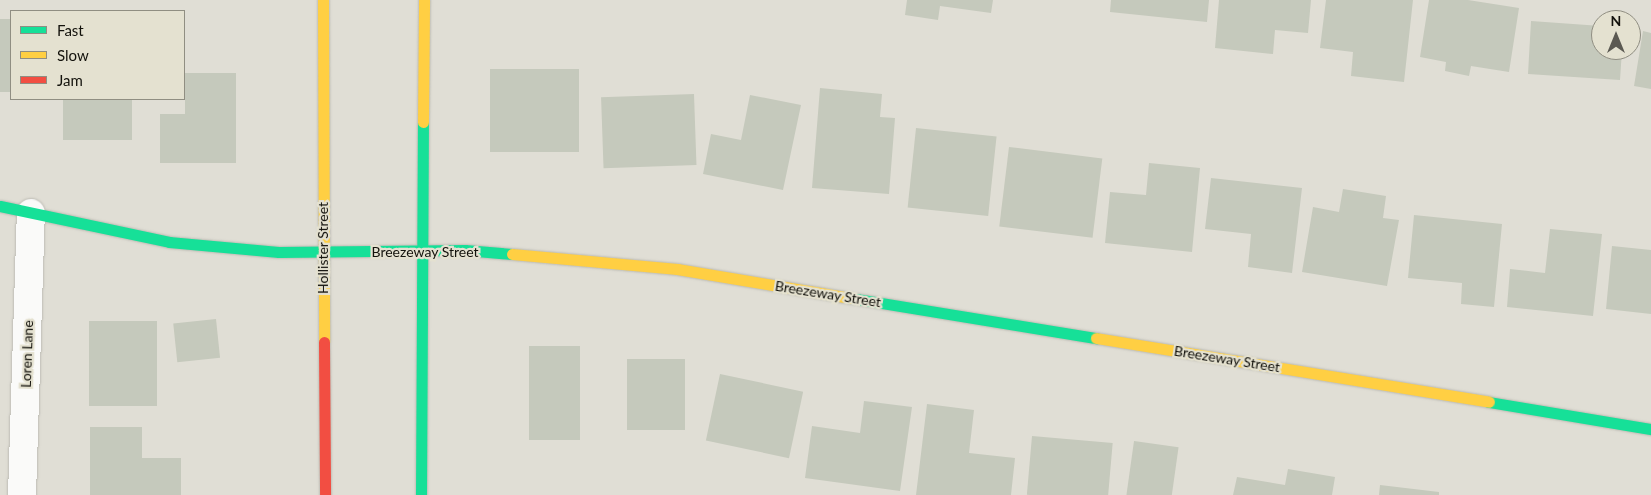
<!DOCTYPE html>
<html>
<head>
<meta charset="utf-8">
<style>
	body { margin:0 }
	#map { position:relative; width:1651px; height:495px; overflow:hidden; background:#e0ded5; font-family:Lato,sans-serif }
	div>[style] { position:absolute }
	.building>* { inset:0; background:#c5c9bc; transform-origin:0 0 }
	.roads { filter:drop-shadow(0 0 1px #bcbbb3) drop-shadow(0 0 1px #bcbbb3) }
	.street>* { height:28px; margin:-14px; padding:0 14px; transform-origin:14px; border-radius:14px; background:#fafaf9 }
	.fast>* { height:11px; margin:-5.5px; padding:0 5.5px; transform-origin:5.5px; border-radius:5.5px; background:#16e098 }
	.slow>* { height:11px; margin:-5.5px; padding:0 5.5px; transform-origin:5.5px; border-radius:5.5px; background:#ffcf43 }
	.jam>* { height:11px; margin:-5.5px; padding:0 5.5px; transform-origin:5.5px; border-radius:5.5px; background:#f24e42 }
	span { translate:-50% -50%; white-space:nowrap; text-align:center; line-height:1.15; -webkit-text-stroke:4.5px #e4e1d0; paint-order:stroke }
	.street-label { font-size:14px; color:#13120c }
	.legend { position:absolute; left:10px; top:10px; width:175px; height:90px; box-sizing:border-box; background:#e4e1d0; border:1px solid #908e82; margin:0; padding:6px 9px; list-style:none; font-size:15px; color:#13120c }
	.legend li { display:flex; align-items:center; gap:10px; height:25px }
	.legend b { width:25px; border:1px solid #908e82 }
	.north { position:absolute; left:1591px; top:10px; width:50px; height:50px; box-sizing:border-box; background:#e4e1d0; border:1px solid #908e82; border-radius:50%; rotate:0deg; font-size:14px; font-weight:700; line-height:20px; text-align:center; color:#13120c }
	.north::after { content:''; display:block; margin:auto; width:18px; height:22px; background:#5b5952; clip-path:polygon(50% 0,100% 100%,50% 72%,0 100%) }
</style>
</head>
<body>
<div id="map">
	<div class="building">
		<i style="clip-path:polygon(907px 0,993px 0,991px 13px,940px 6px,938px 20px,905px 15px)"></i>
		<i style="clip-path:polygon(1111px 0,1209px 0,1207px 22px,1110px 12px)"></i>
		<i style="clip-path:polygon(1219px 0,1311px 0,1308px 33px,1275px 30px,1273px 54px,1215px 48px)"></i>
		<i style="clip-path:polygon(1326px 0,1413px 0,1404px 82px,1351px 76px,1353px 52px,1320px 48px)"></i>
		<i style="clip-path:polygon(1429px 0,1468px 0,1519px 8px,1509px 72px,1471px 66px,1469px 76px,1445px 71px,1446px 62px,1420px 57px)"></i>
		<i style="left:0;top:19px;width:11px;height:73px"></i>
		<i style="clip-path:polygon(1531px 21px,1601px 26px,1601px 50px,1622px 50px,1620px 80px,1528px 74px)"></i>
		<i style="clip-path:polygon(1643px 31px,1651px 33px,1651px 89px,1634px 86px)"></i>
		<i style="left:490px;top:69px;width:89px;height:83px"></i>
		<i style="clip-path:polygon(185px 73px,236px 73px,236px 163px,160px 163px,160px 114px,185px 114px)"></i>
		<i style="clip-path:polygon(820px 88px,882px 94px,880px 117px,895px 118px,889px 194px,812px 188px)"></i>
		<i style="left:694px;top:94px;width:71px;height:93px;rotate:88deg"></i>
		<i style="clip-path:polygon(750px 95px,801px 105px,783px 190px,703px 174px,711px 134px,741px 140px)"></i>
		<i style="left:63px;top:99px;width:69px;height:41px"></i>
		<i style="left:916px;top:128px;width:81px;height:80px;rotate:6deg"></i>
		<i style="left:1009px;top:147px;width:94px;height:80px;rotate:7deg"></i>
		<i style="clip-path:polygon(1149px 163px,1200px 168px,1192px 252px,1105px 243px,1110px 192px,1146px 195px)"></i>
		<i style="clip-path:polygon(1211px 178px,1302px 188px,1292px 273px,1248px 267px,1251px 234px,1205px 229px)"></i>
		<i style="clip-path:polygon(1343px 189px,1386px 196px,1383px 218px,1399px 220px,1387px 286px,1302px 272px,1313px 207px,1339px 212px)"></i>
		<i style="clip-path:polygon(1414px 215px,1502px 224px,1494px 307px,1461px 304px,1462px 283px,1408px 278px)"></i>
		<i style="clip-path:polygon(1550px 229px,1602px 234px,1593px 316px,1507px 307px,1510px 269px,1545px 273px)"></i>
		<i style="clip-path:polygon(1612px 246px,1651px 250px,1651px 314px,1606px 309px)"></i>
		<i style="left:216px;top:319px;width:39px;height:43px;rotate:84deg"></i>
		<i style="left:89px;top:321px;width:68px;height:85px"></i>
		<i style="left:529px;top:346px;width:51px;height:94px"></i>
		<i style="left:627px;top:359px;width:58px;height:71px"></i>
		<i style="left:720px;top:374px;width:85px;height:68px;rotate:12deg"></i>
		<i style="clip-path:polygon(864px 401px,912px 407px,900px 491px,805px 478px,812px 426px,860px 433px)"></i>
		<i style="clip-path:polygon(927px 404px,974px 410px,969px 453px,1015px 458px,1011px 495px,916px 495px)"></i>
		<i style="clip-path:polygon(90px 427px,142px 427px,142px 458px,181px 458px,181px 495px,90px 495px)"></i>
		<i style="left:1032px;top:436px;width:81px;height:59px;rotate:5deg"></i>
		<i style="left:1134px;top:441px;width:45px;height:55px;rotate:8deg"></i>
		<i style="clip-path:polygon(1288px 469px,1335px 477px,1332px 495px,1233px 495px,1237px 477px,1285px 485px)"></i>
		<i style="clip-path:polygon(1380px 485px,1439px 492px,1439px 495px,1379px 495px)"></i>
	</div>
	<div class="roads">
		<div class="street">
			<i style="left:22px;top:495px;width:282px;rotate:-88.2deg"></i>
		</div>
		<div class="fast">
			<i style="left:0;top:206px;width:173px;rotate:12deg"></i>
			<i style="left:169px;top:242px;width:110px;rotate:5.2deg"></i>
			<i style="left:279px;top:252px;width:186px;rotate:-0.6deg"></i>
			<i style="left:465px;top:250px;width:47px;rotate:4.9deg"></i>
			<i style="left:851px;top:298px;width:248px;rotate:9.3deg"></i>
			<i style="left:1489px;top:402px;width:164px;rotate:9.5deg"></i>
			<i style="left:421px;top:495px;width:373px;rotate:-89.7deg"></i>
		</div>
		<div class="slow">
			<i style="left:323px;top:0;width:342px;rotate:89.8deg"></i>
			<i style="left:423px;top:122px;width:122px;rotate:-89.5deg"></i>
			<i style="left:512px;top:254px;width:166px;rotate:5.2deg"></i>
			<i style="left:677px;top:269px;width:176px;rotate:9.5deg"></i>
			<i style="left:1096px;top:338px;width:398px;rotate:9.2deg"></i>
		</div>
		<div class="jam">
			<i style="left:324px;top:342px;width:153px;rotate:89.6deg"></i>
		</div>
	</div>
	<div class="street-label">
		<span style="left:323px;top:248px;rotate:-90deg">Hollister Street</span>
		<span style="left:425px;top:252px">Breezeway Street</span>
		<span style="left:828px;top:294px;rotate:9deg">Breezeway Street</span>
		<span style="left:27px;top:354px;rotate:-88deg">Loren Lane</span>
		<span style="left:1227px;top:359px;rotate:9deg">Breezeway Street</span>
	</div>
	<ul class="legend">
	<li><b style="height:6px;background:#16e098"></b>Fast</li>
	<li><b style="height:6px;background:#ffcf43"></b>Slow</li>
	<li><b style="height:6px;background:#f24e42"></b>Jam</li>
	</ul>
	<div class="north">N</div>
</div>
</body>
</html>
